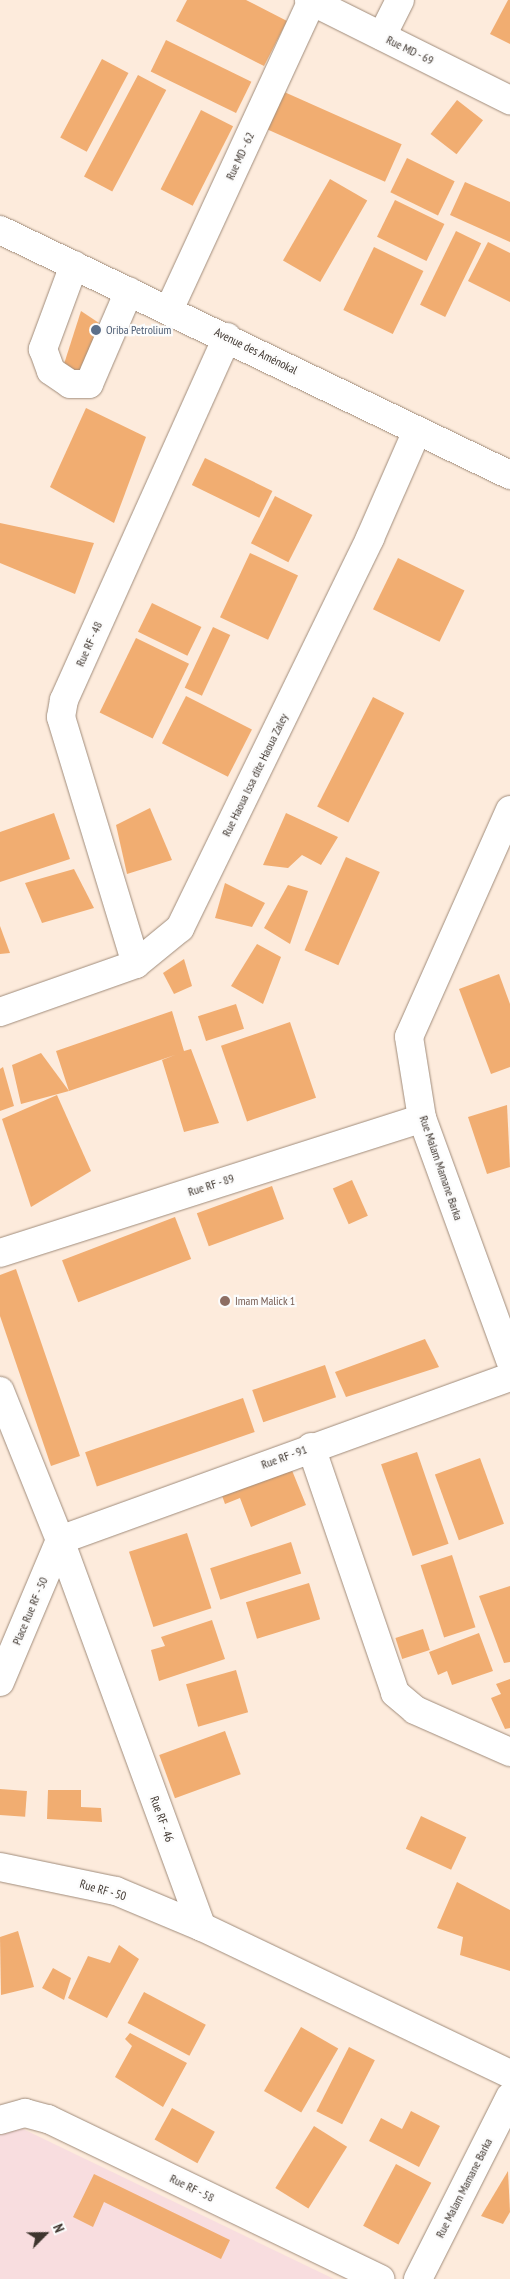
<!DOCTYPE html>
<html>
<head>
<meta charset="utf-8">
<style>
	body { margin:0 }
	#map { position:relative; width:510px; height:2279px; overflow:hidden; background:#fdebdc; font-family:"PT Sans Narrow",sans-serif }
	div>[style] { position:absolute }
	.education>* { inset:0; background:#f8dddf }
	.building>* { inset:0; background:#f1ad71; transform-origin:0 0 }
	.roads { filter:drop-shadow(0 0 1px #a08c7b) drop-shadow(0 0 1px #a08c7b) }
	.minor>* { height:28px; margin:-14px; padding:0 14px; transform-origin:14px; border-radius:14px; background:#fff }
	.major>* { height:28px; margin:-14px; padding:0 14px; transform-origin:14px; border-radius:14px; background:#fff }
	.dots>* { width:14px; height:14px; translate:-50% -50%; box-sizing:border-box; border:2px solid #fcfcfc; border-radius:50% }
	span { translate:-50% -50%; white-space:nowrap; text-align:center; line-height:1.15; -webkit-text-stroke:4.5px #fcfcfc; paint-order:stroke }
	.street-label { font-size:12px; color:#3e352e }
	.service-label { font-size:12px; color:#4e5e75 }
	.left { translate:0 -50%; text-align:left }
	.education-label { font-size:12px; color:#785e54 }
	.north { position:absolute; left:20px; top:2209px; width:50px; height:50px; -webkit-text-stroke:4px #fcfcfc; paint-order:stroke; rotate:67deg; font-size:14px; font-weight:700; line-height:20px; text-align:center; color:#3e352e }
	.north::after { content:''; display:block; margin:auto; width:18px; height:22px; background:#3e352e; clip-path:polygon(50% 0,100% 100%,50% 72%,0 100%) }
</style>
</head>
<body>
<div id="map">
	<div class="education">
		<i style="clip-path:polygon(21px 2128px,334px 2279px,0 2279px,0 2135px)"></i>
	</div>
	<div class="building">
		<i style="clip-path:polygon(187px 0,246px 0,287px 21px,264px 66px,176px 21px)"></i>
		<i style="clip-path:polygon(508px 0,510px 0,510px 44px,490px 34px)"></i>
		<i style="left:166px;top:40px;width:95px;height:35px;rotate:26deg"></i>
		<i style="left:102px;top:59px;width:30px;height:89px;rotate:28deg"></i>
		<i style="left:138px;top:75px;width:32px;height:115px;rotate:28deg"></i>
		<i style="left:282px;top:91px;width:131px;height:41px;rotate:24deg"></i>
		<i style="left:457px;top:100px;width:33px;height:43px;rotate:38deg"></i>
		<i style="left:201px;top:110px;width:36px;height:89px;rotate:27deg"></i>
		<i style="left:407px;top:158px;width:53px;height:38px;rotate:26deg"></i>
		<i style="left:330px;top:179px;width:43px;height:94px;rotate:30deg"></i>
		<i style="clip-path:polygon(465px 182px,510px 202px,510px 242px,450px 215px)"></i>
		<i style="left:395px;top:200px;width:55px;height:41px;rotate:26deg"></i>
		<i style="left:456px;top:231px;width:28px;height:82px;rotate:26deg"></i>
		<i style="clip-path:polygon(488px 242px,510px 253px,510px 302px,468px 281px)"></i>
		<i style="left:374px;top:247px;width:55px;height:70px;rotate:26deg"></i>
		<i style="clip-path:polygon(81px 311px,102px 325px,81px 376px,64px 364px)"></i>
		<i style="clip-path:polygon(86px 408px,146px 437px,114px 523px,50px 487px)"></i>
		<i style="left:205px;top:458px;width:75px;height:30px;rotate:26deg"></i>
		<i style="left:275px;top:496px;width:42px;height:53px;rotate:27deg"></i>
		<i style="clip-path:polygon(0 523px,94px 543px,75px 594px,0 563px)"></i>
		<i style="left:250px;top:553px;width:53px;height:71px;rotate:25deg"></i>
		<i style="left:398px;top:558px;width:74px;height:57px;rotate:26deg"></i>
		<i style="left:152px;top:603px;width:55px;height:32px;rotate:26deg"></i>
		<i style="left:213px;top:627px;width:19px;height:67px;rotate:25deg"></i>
		<i style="left:136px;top:638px;width:59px;height:83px;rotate:26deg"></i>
		<i style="left:186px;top:696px;width:74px;height:53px;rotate:27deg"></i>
		<i style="left:373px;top:697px;width:35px;height:123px;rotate:27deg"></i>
		<i style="clip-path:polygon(150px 808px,172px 860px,127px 874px,116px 825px)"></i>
		<i style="clip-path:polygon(54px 813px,70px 859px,0 882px,0 832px)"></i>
		<i style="clip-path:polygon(286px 813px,338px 837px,321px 865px,302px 855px,288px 868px,263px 865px)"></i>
		<i style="left:346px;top:857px;width:37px;height:102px;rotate:24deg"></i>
		<i style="clip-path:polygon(74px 869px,94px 908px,42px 923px,25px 883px)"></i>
		<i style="clip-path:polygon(225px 883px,265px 903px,252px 927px,215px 918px)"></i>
		<i style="clip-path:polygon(288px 885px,308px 891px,290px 944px,264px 928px)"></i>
		<i style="clip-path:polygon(0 926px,10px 953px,0 954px)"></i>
		<i style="clip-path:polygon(257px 944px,281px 957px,263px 1004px,231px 986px)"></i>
		<i style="clip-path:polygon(184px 959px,192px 986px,174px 994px,163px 973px)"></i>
		<i style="clip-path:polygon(499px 974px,510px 1004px,510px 1067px,491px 1074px,459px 989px)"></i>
		<i style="left:236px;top:1004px;width:26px;height:40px;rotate:72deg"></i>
		<i style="clip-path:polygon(172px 1011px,184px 1051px,191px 1049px,219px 1123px,184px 1132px,162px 1060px,175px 1055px,69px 1091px,56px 1051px)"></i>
		<i style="left:290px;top:1022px;width:80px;height:73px;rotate:71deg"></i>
		<i style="clip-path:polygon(41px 1053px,69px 1091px,21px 1104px,12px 1065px)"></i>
		<i style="clip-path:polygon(3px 1067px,14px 1106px,0 1111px,0 1069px)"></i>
		<i style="clip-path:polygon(57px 1095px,91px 1171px,31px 1207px,2px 1119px)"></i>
		<i style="clip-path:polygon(507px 1105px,510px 1167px,487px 1174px,468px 1117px)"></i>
		<i style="left:352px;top:1180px;width:39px;height:21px;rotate:66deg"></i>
		<i style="left:272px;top:1186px;width:35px;height:80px;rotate:70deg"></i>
		<i style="left:175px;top:1217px;width:45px;height:121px;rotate:69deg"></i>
		<i style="clip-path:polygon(16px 1269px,80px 1456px,51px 1466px,0 1316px,0 1275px)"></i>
		<i style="clip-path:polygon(425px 1339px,439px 1367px,346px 1397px,335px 1372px)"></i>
		<i style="left:325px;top:1365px;width:34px;height:77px;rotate:71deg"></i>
		<i style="left:243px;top:1398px;width:36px;height:167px;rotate:71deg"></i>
		<i style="left:417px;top:1452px;width:97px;height:38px;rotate:71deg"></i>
		<i style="left:480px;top:1458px;width:70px;height:48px;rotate:70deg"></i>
		<i style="clip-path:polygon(289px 1463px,306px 1505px,251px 1527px,240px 1498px,225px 1504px,220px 1490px)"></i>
		<i style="left:187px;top:1533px;width:79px;height:61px;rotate:72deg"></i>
		<i style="left:291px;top:1542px;width:33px;height:85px;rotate:72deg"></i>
		<i style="left:452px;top:1555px;width:76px;height:33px;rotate:72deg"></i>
		<i style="left:309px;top:1583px;width:38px;height:66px;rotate:73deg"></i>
		<i style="clip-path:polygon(510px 1586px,510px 1662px,504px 1663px,479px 1596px)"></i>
		<i style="clip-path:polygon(212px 1620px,225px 1659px,159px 1681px,151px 1650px,165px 1646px,161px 1637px)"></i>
		<i style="left:423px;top:1629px;width:22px;height:29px;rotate:72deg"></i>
		<i style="clip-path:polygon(479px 1633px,493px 1671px,452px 1685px,447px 1671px,438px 1675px,429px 1652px)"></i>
		<i style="left:236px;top:1670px;width:44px;height:52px;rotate:74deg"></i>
		<i style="clip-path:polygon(510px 1679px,510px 1728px,505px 1729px,491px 1698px,501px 1694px,496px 1684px)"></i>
		<i style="left:225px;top:1731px;width:46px;height:70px;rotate:70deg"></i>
		<i style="left:0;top:1789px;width:27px;height:26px;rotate:4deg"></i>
		<i style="clip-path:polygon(48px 1790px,81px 1790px,81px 1807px,101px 1808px,102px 1822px,47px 1819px)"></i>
		<i style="left:421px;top:1816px;width:50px;height:36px;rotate:25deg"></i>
		<i style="clip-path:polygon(457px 1882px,510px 1910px,510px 1971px,460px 1955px,463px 1937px,437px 1928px)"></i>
		<i style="clip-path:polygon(18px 1931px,34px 1987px,1px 1995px,0 1937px)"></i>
		<i style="clip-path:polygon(119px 1945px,139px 1959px,107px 2018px,68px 1998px,88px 1956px,110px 1963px)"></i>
		<i style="clip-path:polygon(53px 1968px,71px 1978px,64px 2000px,42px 1988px)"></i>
		<i style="left:144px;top:1992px;width:70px;height:35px;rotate:28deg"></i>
		<i style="left:301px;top:2027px;width:43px;height:74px;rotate:30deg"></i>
		<i style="clip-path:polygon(130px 2033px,187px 2063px,163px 2107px,115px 2077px,132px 2046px,125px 2039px)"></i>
		<i style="left:349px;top:2047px;width:29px;height:72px;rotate:27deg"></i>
		<i style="left:172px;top:2108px;width:49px;height:36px;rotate:29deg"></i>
		<i style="clip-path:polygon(411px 2111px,440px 2126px,419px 2167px,369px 2141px,381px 2118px,402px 2129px)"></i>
		<i style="left:314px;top:2126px;width:39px;height:73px;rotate:32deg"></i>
		<i style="left:396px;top:2164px;width:40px;height:70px;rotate:28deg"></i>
		<i style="clip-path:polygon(508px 2171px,510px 2212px,503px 2224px,481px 2216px)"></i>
		<i style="clip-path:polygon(94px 2174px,230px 2240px,221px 2259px,104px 2202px,93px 2227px,73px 2217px)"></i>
	</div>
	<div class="roads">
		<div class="minor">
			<i style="left:309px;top:0;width:225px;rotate:26.5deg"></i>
			<i style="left:382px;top:36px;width:40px;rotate:-63.4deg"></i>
			<i style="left:74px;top:265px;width:90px;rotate:110.3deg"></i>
			<i style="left:43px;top:349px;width:23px;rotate:70deg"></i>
			<i style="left:51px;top:371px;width:23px;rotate:34deg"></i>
			<i style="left:70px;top:384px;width:19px"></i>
			<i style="left:89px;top:384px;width:101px;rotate:-66.7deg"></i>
			<i style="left:169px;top:310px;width:340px;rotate:-65.2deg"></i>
			<i style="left:510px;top:810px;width:248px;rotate:114deg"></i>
			<i style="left:409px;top:1037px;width:82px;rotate:80.9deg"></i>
			<i style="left:422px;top:1118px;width:258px;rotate:70deg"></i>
			<i style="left:136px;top:964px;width:258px;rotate:-106.9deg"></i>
			<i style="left:61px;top:717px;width:17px;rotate:-80deg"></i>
			<i style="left:64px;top:700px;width:398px;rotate:-65.8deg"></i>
			<i style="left:0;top:1012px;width:144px;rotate:-19.4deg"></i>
			<i style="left:136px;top:964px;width:57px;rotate:-39.3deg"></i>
			<i style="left:180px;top:928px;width:434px;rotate:-64deg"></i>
			<i style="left:370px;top:538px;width:107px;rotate:-66.3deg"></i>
			<i style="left:0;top:1253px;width:443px;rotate:-17.7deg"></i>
			<i style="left:0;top:1391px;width:161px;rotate:68.1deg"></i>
			<i style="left:60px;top:1540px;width:412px;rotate:69.9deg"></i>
			<i style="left:202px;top:1927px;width:341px;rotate:25.5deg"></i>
			<i style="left:311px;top:1447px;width:260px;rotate:71.1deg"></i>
			<i style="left:395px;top:1693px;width:26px;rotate:40deg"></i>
			<i style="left:415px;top:1710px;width:104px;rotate:23.9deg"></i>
			<i style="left:0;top:1682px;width:154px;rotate:-67.1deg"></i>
			<i style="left:60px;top:1540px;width:479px;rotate:-19.9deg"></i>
			<i style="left:0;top:1867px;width:118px;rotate:11.7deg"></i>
			<i style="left:116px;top:1891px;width:93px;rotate:22.7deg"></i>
			<i style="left:0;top:2120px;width:26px;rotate:-16deg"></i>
			<i style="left:25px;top:2113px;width:24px;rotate:15deg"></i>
			<i style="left:48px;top:2119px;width:369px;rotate:25.7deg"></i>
			<i style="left:418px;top:2279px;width:204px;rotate:-63.2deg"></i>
		</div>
		<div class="major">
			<i style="left:0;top:230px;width:566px;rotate:25.66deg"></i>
		</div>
	</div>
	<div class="dots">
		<i style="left:96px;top:330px;background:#5c6f8a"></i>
		<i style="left:225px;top:1301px;background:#8d6e63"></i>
	</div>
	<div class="street-label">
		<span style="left:410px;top:50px;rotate:26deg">Rue MD - 69</span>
		<span style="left:240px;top:156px;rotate:-65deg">Rue MD - 62</span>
		<span style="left:256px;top:351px;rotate:26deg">Avenue des Aménokal</span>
		<span style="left:89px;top:644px;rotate:-66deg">Rue RF - 48</span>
		<span style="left:255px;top:775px;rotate:-64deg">Rue Haoua Issa dite Haoua Zaley</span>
		<span style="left:441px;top:1168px;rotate:71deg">Rue Malam Mamane Barka</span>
		<span style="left:211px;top:1185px;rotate:-18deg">Rue RF - 89</span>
		<span style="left:284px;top:1457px;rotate:-20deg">Rue RF - 91</span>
		<span style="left:30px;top:1611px;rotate:-67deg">Place Rue RF - 50</span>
		<span style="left:162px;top:1819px;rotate:70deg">Rue RF - 46</span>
		<span style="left:103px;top:1890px;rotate:16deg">Rue RF - 50</span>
		<span style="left:192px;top:2188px;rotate:26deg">Rue RF - 58</span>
		<span style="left:464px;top:2188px;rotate:-63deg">Rue Malam Mamane Barka</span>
	</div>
	<div class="service-label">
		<span class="left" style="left:106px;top:330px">Oriba Petrolium</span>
	</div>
	<div class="education-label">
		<span class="left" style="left:235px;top:1301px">Imam Malick 1</span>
	</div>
	<div class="north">N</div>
</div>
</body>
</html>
